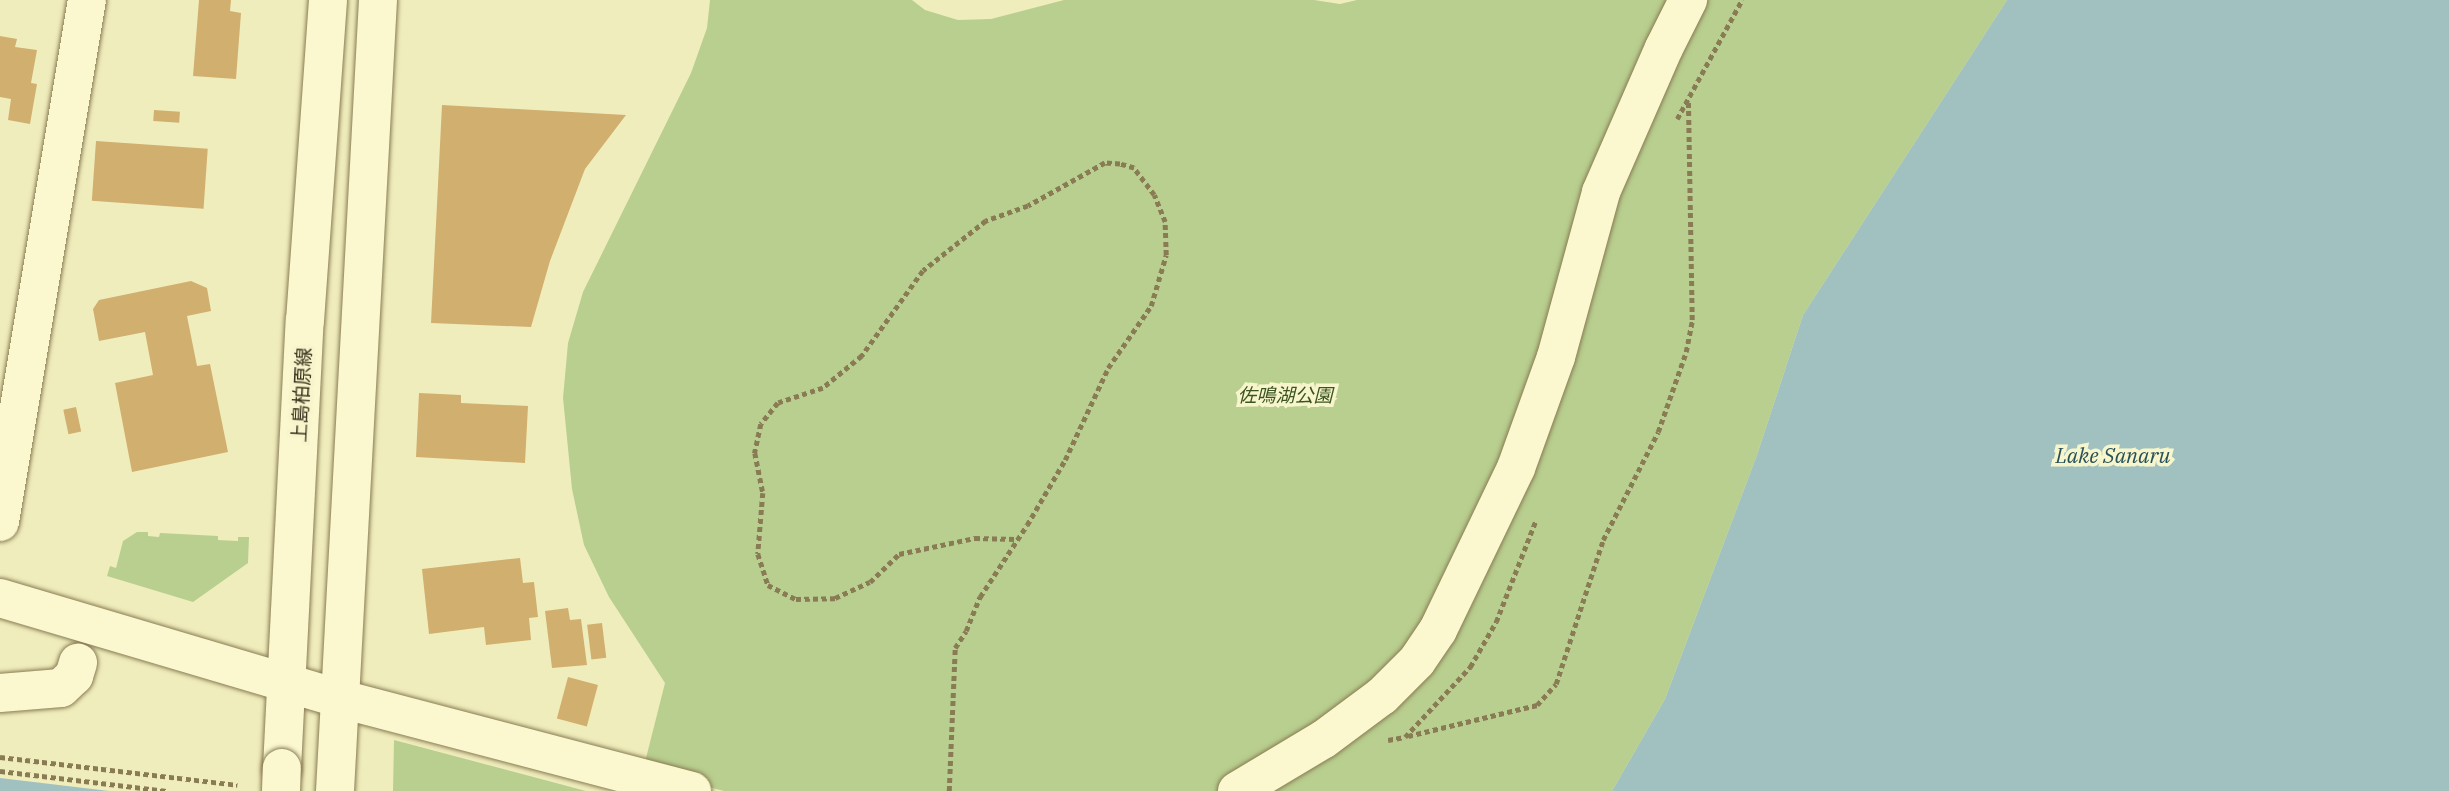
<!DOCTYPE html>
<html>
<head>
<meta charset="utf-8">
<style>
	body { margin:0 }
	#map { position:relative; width:2449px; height:791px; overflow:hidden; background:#f0edbc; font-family:"IBM Plex Serif","Noto Sans JP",serif }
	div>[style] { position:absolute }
	.green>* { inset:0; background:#b8cf8f }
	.water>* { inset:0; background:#a0c1bf }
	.building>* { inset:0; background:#d1af6f; transform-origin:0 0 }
	.path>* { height:4.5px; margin-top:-2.25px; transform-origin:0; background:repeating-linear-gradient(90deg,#897c54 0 5px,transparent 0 8.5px) }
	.roads { filter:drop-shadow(0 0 2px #897c54) drop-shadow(0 0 2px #897c54) }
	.minor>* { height:38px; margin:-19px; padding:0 19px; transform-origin:19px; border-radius:19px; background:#fbf8cf }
	.bridges { filter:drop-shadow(0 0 2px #897c54) drop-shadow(0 0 2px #897c54) }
	.minor-bridge>* { height:38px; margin:-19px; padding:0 19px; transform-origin:19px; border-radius:19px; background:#fbf8cf }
	span { translate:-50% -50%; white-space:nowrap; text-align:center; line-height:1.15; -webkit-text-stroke:7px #f7f5cc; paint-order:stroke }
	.street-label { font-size:19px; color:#372f1a }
	.park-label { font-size:19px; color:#3b5420; font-style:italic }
	.water-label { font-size:21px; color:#285058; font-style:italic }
</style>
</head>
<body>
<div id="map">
	<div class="green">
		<i style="clip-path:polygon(710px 0,912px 0,925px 10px,958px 20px,991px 19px,1064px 0,1314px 0,1340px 4px,1357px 0,2007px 0,1803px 315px,1757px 455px,1665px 699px,1612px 791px,724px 791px,643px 770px,665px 683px,609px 597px,584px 545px,572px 489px,563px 398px,568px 343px,583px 292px,691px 73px,707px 28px)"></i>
		<i style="clip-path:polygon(137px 532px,148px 532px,148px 536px,159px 537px,160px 533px,218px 536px,218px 540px,238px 541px,238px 537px,249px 537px,248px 563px,193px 602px,107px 576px,110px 566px,116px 568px,123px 541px)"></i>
		<i style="clip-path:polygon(394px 740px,586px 791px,393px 791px)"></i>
	</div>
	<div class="water">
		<i style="clip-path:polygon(2007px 0,2449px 0,2449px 791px,1612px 791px,1665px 699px,1757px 455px,1803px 315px)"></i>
		<i style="clip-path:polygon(0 778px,109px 791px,0 791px)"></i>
	</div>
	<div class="building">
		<i style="clip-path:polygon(199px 0,231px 0,230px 11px,241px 13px,236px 79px,193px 76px)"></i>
		<i style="clip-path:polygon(0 36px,17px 39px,15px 47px,37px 50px,31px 83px,37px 84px,30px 124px,8px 120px,11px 99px,0 97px)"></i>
		<i style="clip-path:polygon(442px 105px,626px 115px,585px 169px,550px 261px,531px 327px,431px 323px)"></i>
		<i style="left:154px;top:110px;width:26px;height:11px;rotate:4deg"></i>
		<i style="left:96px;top:141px;width:112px;height:60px;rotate:4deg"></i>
		<i style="clip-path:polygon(191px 281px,207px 288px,211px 311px,187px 316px,197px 366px,210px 364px,228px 452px,132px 472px,115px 383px,153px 375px,145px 332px,99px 341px,93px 309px,99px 300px)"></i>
		<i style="clip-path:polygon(419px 393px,461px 395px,461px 403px,528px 406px,525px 463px,416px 457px)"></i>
		<i style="left:76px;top:407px;width:25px;height:13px;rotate:78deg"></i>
		<i style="clip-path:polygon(520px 558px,523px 583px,534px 582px,538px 617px,529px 618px,531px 640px,486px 645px,484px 627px,429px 634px,422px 569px)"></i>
		<i style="clip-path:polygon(568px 608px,570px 620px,581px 619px,587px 665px,552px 668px,545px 611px)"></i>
		<i style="left:602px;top:623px;width:35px;height:15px;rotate:83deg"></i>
		<i style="left:568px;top:677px;width:31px;height:43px;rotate:15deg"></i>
	</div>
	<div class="path">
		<i style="left:1677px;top:119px;width:136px;rotate:-61.4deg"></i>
		<i style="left:1408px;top:736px;width:133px;rotate:-13.5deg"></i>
		<i style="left:1537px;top:705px;width:28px;rotate:-48deg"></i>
		<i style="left:1556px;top:684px;width:151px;rotate:-71.9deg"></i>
		<i style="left:1603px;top:540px;width:121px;rotate:-63deg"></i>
		<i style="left:1658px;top:432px;width:85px;rotate:-70.7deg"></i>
		<i style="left:1686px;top:352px;width:33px;rotate:-79deg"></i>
		<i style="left:1692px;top:320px;width:220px;rotate:-91deg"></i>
		<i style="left:1388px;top:740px;width:17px;rotate:-10deg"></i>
		<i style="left:1405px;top:737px;width:96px;rotate:-47.1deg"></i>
		<i style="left:1470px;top:667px;width:52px;rotate:-60deg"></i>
		<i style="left:1496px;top:622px;width:110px;rotate:-68.6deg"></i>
		<i style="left:0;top:757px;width:239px;rotate:6.7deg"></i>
		<i style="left:0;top:771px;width:168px;rotate:6.8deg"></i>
		<i style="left:949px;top:791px;width:143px;rotate:-87.6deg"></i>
		<i style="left:955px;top:648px;width:20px;rotate:-57deg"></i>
		<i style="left:966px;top:631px;width:37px;rotate:-68deg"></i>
		<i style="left:980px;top:597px;width:86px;rotate:-56.9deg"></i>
		<i style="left:1027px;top:525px;width:75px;rotate:-59.7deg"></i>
		<i style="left:1065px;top:460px;width:102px;rotate:-64.9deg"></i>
		<i style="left:1108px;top:368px;width:75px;rotate:-55.3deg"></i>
		<i style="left:1151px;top:306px;width:53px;rotate:-73.6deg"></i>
		<i style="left:1166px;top:255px;width:33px;rotate:-92deg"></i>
		<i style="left:1165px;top:222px;width:29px;rotate:-112deg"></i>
		<i style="left:1154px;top:195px;width:34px;rotate:-127deg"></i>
		<i style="left:1134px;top:168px;width:15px;rotate:-164deg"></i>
		<i style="left:1120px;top:164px;width:15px;rotate:-176deg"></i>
		<i style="left:1105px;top:163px;width:88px;rotate:150.8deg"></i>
		<i style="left:1028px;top:206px;width:45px;rotate:160.3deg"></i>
		<i style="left:986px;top:221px;width:80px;rotate:141.6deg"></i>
		<i style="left:923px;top:271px;width:105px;rotate:125.7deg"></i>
		<i style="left:862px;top:356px;width:50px;rotate:140.6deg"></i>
		<i style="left:823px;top:388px;width:47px;rotate:161.6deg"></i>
		<i style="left:778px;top:403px;width:27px;rotate:129deg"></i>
		<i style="left:761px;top:424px;width:30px;rotate:102deg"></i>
		<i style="left:755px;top:453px;width:41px;rotate:78.7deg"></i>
		<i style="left:763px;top:493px;width:61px;rotate:94.7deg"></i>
		<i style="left:758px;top:554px;width:33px;rotate:72deg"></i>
		<i style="left:768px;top:585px;width:31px;rotate:27deg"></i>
		<i style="left:796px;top:599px;width:39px;rotate:-1deg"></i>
		<i style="left:835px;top:598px;width:38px;rotate:-25deg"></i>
		<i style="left:870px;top:582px;width:40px;rotate:-44deg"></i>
		<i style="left:899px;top:554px;width:78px;rotate:-11.9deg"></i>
		<i style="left:975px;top:538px;width:41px;rotate:1.4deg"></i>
	</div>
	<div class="roads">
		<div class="minor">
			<i style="left:0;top:522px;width:529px;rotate:-80.54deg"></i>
			<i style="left:0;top:598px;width:356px;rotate:16.5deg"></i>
			<i style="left:341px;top:699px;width:363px;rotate:14.7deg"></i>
			<i style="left:0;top:693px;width:61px;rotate:-4.7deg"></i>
			<i style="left:61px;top:688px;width:18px;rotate:-43deg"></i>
			<i style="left:74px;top:676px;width:14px;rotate:-73deg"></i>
			<i style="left:282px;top:768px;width:448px;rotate:-87.1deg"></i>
			<i style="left:305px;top:321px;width:322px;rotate:-85.9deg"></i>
			<i style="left:335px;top:791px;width:792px;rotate:-86.89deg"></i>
			<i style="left:1237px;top:791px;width:101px;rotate:-30.9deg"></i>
			<i style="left:1324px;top:739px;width:72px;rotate:-36.6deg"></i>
			<i style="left:1382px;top:696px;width:49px;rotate:-45deg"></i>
			<i style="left:1417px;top:661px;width:37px;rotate:-56deg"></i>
			<i style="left:1438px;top:630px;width:180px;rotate:-64.3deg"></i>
			<i style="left:1516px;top:468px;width:118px;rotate:-70.2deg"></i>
			<i style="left:1556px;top:357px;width:171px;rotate:-74.7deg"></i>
			<i style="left:1601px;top:192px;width:157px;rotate:-66.4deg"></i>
			<i style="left:1664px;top:48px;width:54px;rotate:-63.4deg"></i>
		</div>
	</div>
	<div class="bridges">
		<div class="minor-bridge">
			<i style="left:281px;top:791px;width:23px;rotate:-88deg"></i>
		</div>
	</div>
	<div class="street-label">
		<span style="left:302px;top:395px;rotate:-87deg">上島柏原線</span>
	</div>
	<div class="park-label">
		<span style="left:1285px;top:396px">佐鳴湖公園</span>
	</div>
	<div class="water-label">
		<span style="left:2113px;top:455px">Lake Sanaru</span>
	</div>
</div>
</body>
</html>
